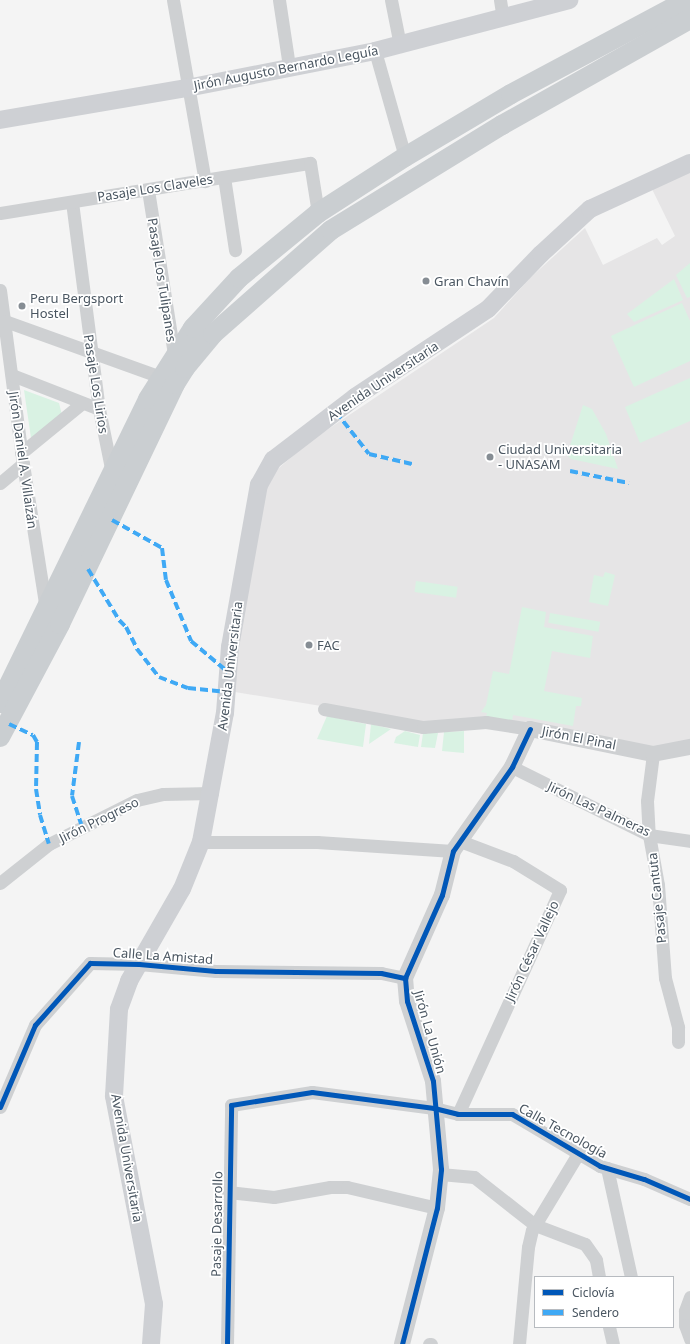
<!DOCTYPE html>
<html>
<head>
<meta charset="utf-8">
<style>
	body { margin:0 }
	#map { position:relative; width:690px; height:1344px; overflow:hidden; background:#f4f4f4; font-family:"Noto Sans",sans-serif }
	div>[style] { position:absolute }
	.education>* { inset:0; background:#e6e5e6 }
	.green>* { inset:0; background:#d9f2e3; transform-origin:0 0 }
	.minor>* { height:13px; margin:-6.5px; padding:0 6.5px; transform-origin:6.5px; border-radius:6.5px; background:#ced0d2 }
	.tertiary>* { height:16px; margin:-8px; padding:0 8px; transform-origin:8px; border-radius:8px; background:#ced0d2 }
	.secondary>* { height:18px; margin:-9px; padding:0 9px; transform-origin:9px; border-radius:9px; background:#ced0d4 }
	.primary>* { height:20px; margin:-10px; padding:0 10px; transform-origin:10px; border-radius:10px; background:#caced1 }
	.quiet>* { height:4px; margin-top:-2px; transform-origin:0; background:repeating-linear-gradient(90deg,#3fa9f5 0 8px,transparent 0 12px) }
	.cycleway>* { height:5px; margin:-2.5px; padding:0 2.5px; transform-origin:2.5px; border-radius:2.5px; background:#0057b8 }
	.dots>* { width:11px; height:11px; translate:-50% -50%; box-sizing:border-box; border:2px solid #fff; border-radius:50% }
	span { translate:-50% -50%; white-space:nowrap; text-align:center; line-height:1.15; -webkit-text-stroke:3.5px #fff; paint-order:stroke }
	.street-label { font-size:13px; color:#4a5661 }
	.poi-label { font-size:13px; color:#4a5661 }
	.left { translate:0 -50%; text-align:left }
	.legend { position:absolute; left:534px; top:1276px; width:140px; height:52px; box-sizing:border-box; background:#fff; border:1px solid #b7bbc0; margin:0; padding:5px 7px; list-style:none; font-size:12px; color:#4a5661 }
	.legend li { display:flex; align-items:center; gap:8px; height:20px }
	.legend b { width:20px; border:1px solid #b7bbc0 }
</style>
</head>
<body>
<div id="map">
	<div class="education">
		<i style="clip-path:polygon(690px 172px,690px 742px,649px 750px,487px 721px,419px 722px,235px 692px,239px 628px,267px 486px,273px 473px,309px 442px,494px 318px,531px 277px,585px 228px,603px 265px,657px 238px,662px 245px,675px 236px,652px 189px)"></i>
	</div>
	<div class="green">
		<i style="clip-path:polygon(690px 263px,690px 297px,687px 298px,676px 275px)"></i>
		<i style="clip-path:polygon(674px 279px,683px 300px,634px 322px,627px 314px)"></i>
		<i style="clip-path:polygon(682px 303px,690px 321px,690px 361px,634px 387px,611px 336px)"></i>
		<i style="clip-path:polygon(690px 378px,690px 421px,640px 443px,625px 407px)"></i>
		<i style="clip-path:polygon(24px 390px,59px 403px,62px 415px,31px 438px)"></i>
		<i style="clip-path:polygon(583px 405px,592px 409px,606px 434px,618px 469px,571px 459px,567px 455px)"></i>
		<i style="clip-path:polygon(605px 572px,615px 575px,608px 606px,589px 602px,594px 575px,603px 577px)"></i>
		<i style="left:416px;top:581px;width:42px;height:11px;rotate:8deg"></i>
		<i style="clip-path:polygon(522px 607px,546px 612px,544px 627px,593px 636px,590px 658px,552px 651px,544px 691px,582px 698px,581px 706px,576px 706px,573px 726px,513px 715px,512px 721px,486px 717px,487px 713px,481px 712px,486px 705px,493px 671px,509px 674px)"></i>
		<i style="left:550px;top:613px;width:51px;height:10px;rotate:10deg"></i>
		<i style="clip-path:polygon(327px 716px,366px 724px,363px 747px,317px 739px)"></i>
		<i style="clip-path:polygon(371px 724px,391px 729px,369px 744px)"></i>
		<i style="clip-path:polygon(405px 731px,420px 735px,418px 747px,394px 743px,396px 737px)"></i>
		<i style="clip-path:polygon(464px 731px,464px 753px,442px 751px,444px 732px)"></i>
		<i style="clip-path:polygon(423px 733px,438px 733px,435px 748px,421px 747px)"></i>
	</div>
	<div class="minor">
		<i style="left:173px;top:0;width:184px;rotate:80deg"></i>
		<i style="left:279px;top:0;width:67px;rotate:81.4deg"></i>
		<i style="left:391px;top:0;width:46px;rotate:78.7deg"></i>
		<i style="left:500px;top:0;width:19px;rotate:81deg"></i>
		<i style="left:375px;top:51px;width:110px;rotate:74.2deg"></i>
		<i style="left:224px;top:177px;width:74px;rotate:81.4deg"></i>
		<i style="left:148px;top:190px;width:166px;rotate:81deg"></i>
		<i style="left:174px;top:354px;width:6px;rotate:51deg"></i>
		<i style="left:72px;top:202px;width:209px;rotate:82.6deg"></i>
		<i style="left:99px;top:409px;width:65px;rotate:78.5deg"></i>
		<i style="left:0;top:213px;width:314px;rotate:-9.2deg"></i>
		<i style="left:310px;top:163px;width:51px;rotate:80.9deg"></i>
		<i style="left:0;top:290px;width:176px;rotate:82.5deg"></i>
		<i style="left:23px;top:464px;width:147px;rotate:81deg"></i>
		<i style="left:5px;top:321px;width:174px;rotate:19.8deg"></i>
		<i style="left:12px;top:375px;width:93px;rotate:21.3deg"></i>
		<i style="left:21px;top:453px;width:79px;rotate:-39.3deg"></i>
		<i style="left:0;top:483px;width:30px;rotate:-40deg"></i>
		<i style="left:324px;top:709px;width:101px;rotate:10.3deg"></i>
		<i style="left:423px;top:727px;width:63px;rotate:-4.5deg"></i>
		<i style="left:486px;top:722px;width:45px;rotate:9deg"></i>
		<i style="left:653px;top:754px;width:47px;rotate:97.3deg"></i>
		<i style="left:647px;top:801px;width:34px;rotate:87deg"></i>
		<i style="left:649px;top:835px;width:51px;rotate:79.8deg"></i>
		<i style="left:658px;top:885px;width:93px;rotate:85.7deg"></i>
		<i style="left:665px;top:978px;width:51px;rotate:75.1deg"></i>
		<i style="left:678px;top:1027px;width:15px;rotate:90deg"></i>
		<i style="left:512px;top:767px;width:153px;rotate:26.4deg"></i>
		<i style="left:649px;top:835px;width:41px;rotate:8.3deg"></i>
		<i style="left:201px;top:842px;width:116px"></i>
		<i style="left:317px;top:842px;width:136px;rotate:3.8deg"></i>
		<i style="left:0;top:883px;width:63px;rotate:-38.5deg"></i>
		<i style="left:49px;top:844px;width:98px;rotate:-26.6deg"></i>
		<i style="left:137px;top:800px;width:27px;rotate:-13deg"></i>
		<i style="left:163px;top:794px;width:49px;rotate:-1.2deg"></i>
		<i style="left:0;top:1107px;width:89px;rotate:-66.9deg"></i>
		<i style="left:35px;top:1025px;width:83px;rotate:-48.4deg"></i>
		<i style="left:90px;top:963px;width:49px;rotate:1.2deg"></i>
		<i style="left:139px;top:964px;width:77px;rotate:5.2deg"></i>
		<i style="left:216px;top:971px;width:165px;rotate:0.7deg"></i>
		<i style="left:381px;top:973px;width:25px;rotate:12deg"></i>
		<i style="left:458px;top:1114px;width:246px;rotate:-65.5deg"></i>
		<i style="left:560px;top:890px;width:55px;rotate:-148.3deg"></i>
		<i style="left:513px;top:861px;width:57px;rotate:-159.3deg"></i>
		<i style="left:607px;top:1168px;width:112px;rotate:77.6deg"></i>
		<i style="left:440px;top:1174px;width:34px;rotate:5deg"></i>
		<i style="left:474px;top:1177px;width:78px;rotate:38.2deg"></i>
		<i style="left:535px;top:1225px;width:53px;rotate:20.8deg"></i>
		<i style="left:585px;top:1244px;width:19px;rotate:55deg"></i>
		<i style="left:596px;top:1260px;width:17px;rotate:80deg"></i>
		<i style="left:228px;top:1192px;width:46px;rotate:6.2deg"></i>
		<i style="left:274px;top:1197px;width:57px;rotate:-10.1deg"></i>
		<i style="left:330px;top:1187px;width:17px"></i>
		<i style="left:347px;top:1187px;width:92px;rotate:13.1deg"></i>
		<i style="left:690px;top:1297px;width:15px;rotate:110deg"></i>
		<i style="left:685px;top:1311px;width:14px;rotate:90deg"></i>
		<i style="left:685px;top:1325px;width:15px;rotate:70deg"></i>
		<i style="left:609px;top:1327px;width:17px;rotate:77deg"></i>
		<i style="left:227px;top:1344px;width:239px;rotate:-89deg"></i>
		<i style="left:231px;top:1105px;width:82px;rotate:-9.1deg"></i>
		<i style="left:312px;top:1092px;width:123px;rotate:7.5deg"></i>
		<i style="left:434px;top:1108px;width:25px;rotate:14deg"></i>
		<i style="left:458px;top:1114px;width:54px"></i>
		<i style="left:512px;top:1114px;width:102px;rotate:30.6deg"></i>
		<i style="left:600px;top:1166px;width:46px;rotate:16.5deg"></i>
		<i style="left:644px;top:1179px;width:50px;rotate:23.5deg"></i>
		<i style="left:429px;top:1344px;width:2px"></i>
		<i style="left:519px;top:1344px;width:97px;rotate:-84.7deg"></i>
		<i style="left:528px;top:1247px;width:17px;rotate:-77deg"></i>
		<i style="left:532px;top:1230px;width:91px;rotate:-58.9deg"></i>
	</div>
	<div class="tertiary">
		<i style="left:402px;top:1344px;width:140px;rotate:-75.6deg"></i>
		<i style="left:437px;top:1208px;width:39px;rotate:-84deg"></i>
		<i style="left:441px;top:1169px;width:88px;rotate:-95.2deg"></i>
		<i style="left:433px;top:1081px;width:84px;rotate:-108deg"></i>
		<i style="left:407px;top:1001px;width:23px;rotate:-95deg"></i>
		<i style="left:405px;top:978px;width:91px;rotate:-66deg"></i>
		<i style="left:442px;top:895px;width:45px;rotate:-76deg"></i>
		<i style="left:453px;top:851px;width:103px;rotate:-54.9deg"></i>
		<i style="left:512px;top:767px;width:42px;rotate:-64.7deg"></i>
		<i style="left:530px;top:729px;width:126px;rotate:11.5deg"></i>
		<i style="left:653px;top:754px;width:38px;rotate:-11deg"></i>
	</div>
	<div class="secondary">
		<i style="left:0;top:120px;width:190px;rotate:-9.7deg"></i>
		<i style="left:187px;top:88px;width:192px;rotate:-11.1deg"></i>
		<i style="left:375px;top:51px;width:201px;rotate:-14.7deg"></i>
		<i style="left:151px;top:1344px;width:40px;rotate:-85.7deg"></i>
		<i style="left:154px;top:1304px;width:212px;rotate:-100.9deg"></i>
		<i style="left:114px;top:1096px;width:87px;rotate:-86.7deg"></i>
		<i style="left:119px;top:1009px;width:30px;rotate:-70deg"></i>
		<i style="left:129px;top:981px;width:106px;rotate:-60.1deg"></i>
		<i style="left:182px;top:889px;width:51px;rotate:-68deg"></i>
		<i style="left:201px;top:842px;width:131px;rotate:-79.5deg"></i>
		<i style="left:225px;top:713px;width:66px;rotate:-85.7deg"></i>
		<i style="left:230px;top:647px;width:165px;rotate:-79.9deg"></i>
		<i style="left:259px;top:485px;width:29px;rotate:-61deg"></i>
		<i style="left:273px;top:460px;width:103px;rotate:-37.5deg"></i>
		<i style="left:355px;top:397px;width:159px;rotate:-33.5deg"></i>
		<i style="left:488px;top:309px;width:76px;rotate:-46.1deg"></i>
		<i style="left:541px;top:254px;width:67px;rotate:-42.6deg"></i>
		<i style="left:590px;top:209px;width:110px;rotate:-24.7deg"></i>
	</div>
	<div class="primary">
		<i style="left:0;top:703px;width:338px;rotate:-64deg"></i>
		<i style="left:148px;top:399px;width:84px;rotate:-57.6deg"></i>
		<i style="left:193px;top:328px;width:68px;rotate:-47.4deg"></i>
		<i style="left:239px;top:278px;width:102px;rotate:-39.4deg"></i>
		<i style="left:318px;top:213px;width:103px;rotate:-32.8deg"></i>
		<i style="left:405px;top:157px;width:123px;rotate:-30.7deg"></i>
		<i style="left:511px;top:94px;width:200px;rotate:-28.1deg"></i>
		<i style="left:0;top:737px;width:128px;rotate:-62deg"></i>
		<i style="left:60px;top:624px;width:266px;rotate:-64.4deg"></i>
		<i style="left:175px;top:384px;width:19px;rotate:-58deg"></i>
		<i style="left:185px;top:368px;width:44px;rotate:-50.5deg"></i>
		<i style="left:213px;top:334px;width:157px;rotate:-41.4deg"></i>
		<i style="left:331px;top:230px;width:201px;rotate:-31.6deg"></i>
		<i style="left:502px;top:125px;width:216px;rotate:-29.4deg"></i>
	</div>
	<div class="quiet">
		<i style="left:336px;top:412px;width:53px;rotate:51.8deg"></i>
		<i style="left:369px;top:454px;width:44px;rotate:13.1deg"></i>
		<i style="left:570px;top:471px;width:60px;rotate:11.5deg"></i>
		<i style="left:112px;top:520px;width:57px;rotate:29.2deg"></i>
		<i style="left:162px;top:548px;width:32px;rotate:83deg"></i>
		<i style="left:166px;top:580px;width:66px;rotate:67.7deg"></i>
		<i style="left:191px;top:641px;width:48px;rotate:40deg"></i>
		<i style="left:88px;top:569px;width:60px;rotate:58.7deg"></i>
		<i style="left:119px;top:620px;width:10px;rotate:45deg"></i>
		<i style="left:126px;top:627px;width:25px;rotate:63deg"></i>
		<i style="left:137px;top:649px;width:36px;rotate:52deg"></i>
		<i style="left:159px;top:677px;width:31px;rotate:21deg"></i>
		<i style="left:188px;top:688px;width:39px;rotate:6deg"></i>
		<i style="left:9px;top:724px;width:26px;rotate:25deg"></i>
		<i style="left:33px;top:735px;width:8px;rotate:60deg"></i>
		<i style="left:37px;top:742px;width:47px;rotate:91.2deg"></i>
		<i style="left:36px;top:789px;width:26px;rotate:81deg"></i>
		<i style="left:40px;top:815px;width:30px;rotate:73deg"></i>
		<i style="left:79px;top:742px;width:54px;rotate:97.4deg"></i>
		<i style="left:72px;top:796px;width:33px;rotate:72deg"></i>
	</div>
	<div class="cycleway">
		<i style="left:0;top:1107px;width:89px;rotate:-66.9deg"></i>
		<i style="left:35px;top:1025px;width:83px;rotate:-48.4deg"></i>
		<i style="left:90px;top:963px;width:49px;rotate:1.2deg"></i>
		<i style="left:139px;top:964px;width:77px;rotate:5.2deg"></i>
		<i style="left:216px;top:971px;width:165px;rotate:0.7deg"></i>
		<i style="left:381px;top:973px;width:25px;rotate:12deg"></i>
		<i style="left:227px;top:1344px;width:239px;rotate:-89deg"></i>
		<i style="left:231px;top:1105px;width:82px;rotate:-9.1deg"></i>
		<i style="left:312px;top:1092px;width:123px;rotate:7.5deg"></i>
		<i style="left:434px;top:1108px;width:25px;rotate:14deg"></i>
		<i style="left:458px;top:1114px;width:54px"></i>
		<i style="left:512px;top:1114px;width:102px;rotate:30.6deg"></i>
		<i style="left:600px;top:1166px;width:46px;rotate:16.5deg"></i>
		<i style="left:644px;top:1179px;width:50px;rotate:23.5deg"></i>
		<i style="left:402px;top:1344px;width:140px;rotate:-75.6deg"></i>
		<i style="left:437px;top:1208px;width:39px;rotate:-84deg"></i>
		<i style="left:441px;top:1169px;width:88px;rotate:-95.2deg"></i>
		<i style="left:433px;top:1081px;width:84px;rotate:-108deg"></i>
		<i style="left:407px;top:1001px;width:23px;rotate:-95deg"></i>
		<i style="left:405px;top:978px;width:91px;rotate:-66deg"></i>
		<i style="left:442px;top:895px;width:45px;rotate:-76deg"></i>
		<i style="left:453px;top:851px;width:103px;rotate:-54.9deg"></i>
		<i style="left:512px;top:767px;width:42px;rotate:-64.7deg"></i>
	</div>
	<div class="dots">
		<i style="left:426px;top:281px;background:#868d94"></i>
		<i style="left:22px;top:306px;background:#868d94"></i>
		<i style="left:490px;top:457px;background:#868d94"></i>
		<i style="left:309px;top:645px;background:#868d94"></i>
	</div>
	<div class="street-label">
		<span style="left:286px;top:68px;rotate:-11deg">Jirón Augusto Bernardo Leguía</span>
		<span style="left:155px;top:188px;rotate:-9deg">Pasaje Los Claveles</span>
		<span style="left:162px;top:280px;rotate:81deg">Pasaje Los Tulipanes</span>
		<span style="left:383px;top:381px;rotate:-34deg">Avenida Universitaria</span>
		<span style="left:96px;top:384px;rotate:81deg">Pasaje Los Lirios</span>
		<span style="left:23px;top:460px;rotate:82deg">Jirón Daniel A. Villaizán</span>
		<span style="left:230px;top:666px;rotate:-83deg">Avenida Universitaria</span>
		<span style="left:579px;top:738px;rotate:11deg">Jirón El Pinal</span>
		<span style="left:599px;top:809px;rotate:25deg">Jirón Las Palmeras</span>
		<span style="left:99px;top:820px;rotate:-26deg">Jirón Progreso</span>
		<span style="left:657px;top:898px;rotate:-96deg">Pasaje Cantuta</span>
		<span style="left:532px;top:951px;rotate:-65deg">Jirón César Vallejo</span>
		<span style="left:163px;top:956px;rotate:4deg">Calle La Amistad</span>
		<span style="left:430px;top:1032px;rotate:74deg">Jirón La Unión</span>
		<span style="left:563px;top:1131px;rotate:29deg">Calle Tecnología</span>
		<span style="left:127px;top:1158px;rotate:80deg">Avenida Universitaria</span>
		<span style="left:217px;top:1224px;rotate:-89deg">Pasaje Desarrollo</span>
	</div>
	<div class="poi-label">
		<span class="left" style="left:434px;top:281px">Gran Chavín</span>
		<span class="left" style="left:30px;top:306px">Peru Bergsport<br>Hostel</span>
		<span class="left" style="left:498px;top:457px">Ciudad Universitaria<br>- UNASAM</span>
		<span class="left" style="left:317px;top:645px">FAC</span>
	</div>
	<ul class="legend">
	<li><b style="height:5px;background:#0057b8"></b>Ciclovía</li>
	<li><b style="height:5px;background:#3fa9f5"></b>Sendero</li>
	</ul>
</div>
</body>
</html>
